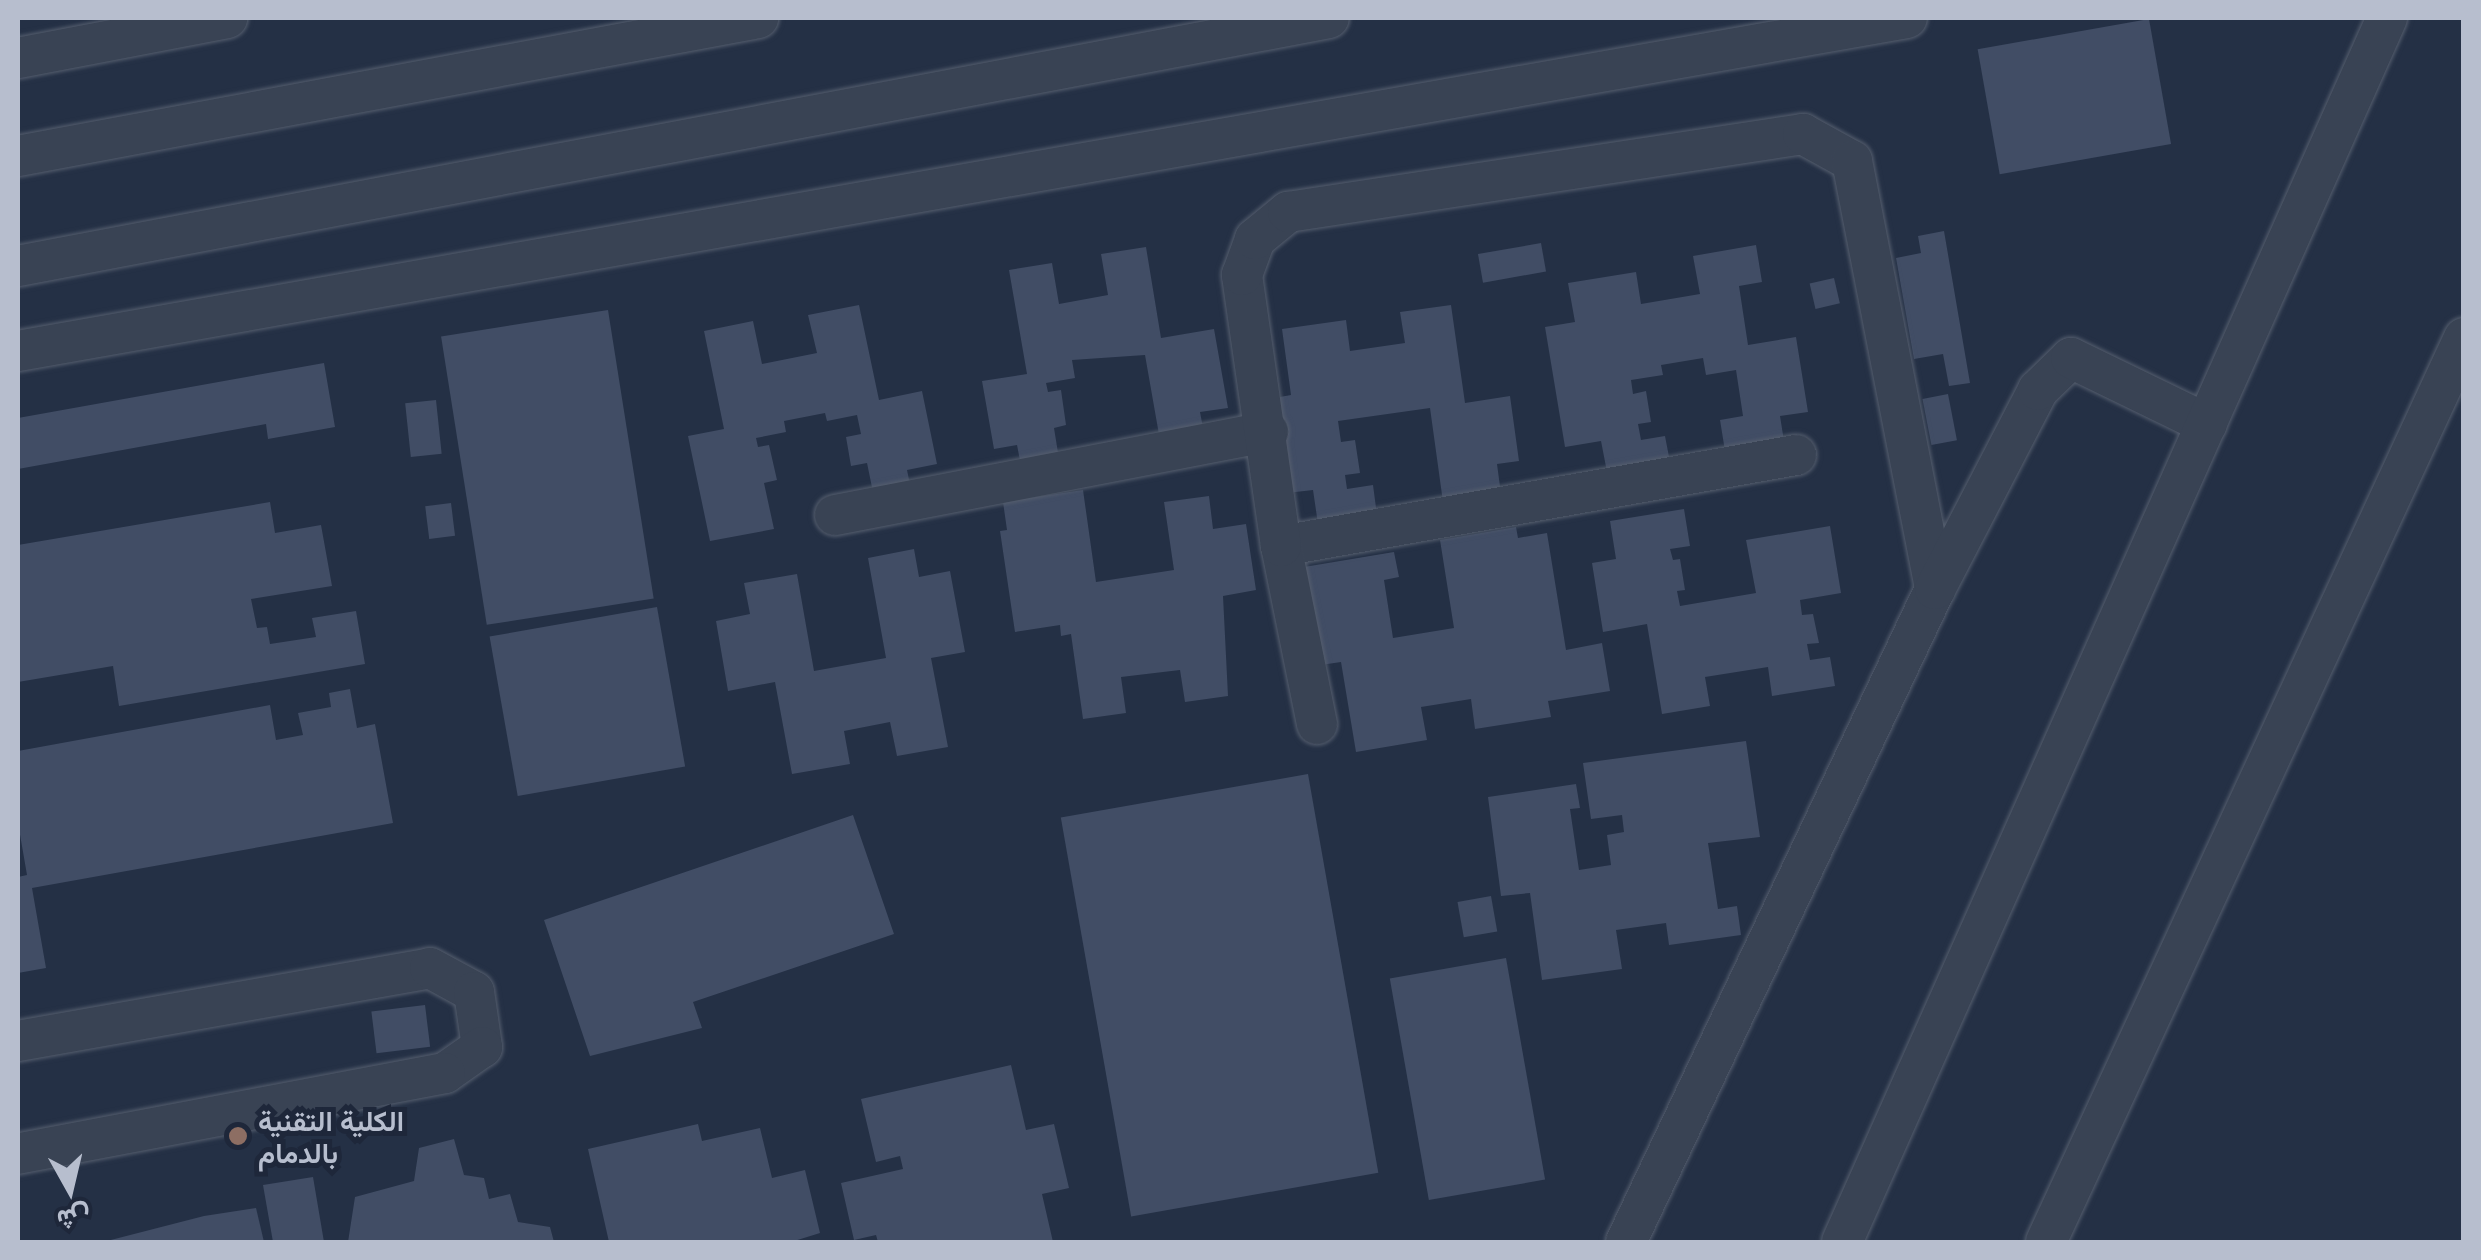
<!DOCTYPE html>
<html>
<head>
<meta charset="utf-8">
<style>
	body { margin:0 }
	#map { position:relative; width:2481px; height:1260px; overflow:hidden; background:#243045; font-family:"Open Sans",Vazirmatn,sans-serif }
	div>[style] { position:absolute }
	.building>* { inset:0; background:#414d65; transform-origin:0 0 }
	.roads { filter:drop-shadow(0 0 2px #555e6e) drop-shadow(0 0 2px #555e6e) }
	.minor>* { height:40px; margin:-20px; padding:0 20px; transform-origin:20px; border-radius:20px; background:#394354 }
	.dots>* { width:28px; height:28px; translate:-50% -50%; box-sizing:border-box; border:5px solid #1e273a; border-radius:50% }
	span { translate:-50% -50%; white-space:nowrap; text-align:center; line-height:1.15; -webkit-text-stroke:10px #1e273a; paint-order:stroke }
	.poi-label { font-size:28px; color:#b7bece; font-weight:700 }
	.left { translate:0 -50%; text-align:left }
	.frame { position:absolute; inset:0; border:20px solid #b7bece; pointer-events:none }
	.north { position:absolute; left:20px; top:1140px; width:100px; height:100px; -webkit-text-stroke:8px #1e273a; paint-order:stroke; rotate:172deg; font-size:28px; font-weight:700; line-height:40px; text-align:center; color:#b7bece }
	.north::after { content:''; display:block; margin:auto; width:35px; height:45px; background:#b7bece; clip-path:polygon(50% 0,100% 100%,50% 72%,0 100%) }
</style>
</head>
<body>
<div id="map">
	<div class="building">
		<i style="left:2149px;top:19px;width:127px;height:174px;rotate:80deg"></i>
		<i style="clip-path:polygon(1944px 231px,1970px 383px,1949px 386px,1943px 354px,1914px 359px,1896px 258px,1921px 253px,1918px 236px)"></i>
		<i style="left:1541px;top:243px;width:29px;height:64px;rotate:80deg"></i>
		<i style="clip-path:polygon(1756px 245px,1762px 282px,1739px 286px,1748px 345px,1796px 337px,1808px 412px,1780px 416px,1784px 441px,1725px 451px,1720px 420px,1743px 416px,1736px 370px,1706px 375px,1703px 358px,1661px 365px,1663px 375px,1631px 380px,1633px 394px,1646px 391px,1651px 422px,1638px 424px,1641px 440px,1665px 436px,1670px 462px,1607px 472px,1601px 441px,1565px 447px,1545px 327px,1575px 322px,1568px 283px,1636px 272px,1641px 304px,1700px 294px,1693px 256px)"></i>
		<i style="clip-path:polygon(1146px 247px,1161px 338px,1214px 329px,1228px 408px,1200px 412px,1205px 438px,1161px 446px,1145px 355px,1072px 360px,1075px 378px,1046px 383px,1048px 392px,1061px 390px,1066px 425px,1054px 428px,1060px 465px,1022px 471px,1017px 445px,994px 449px,982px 381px,1027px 374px,1009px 270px,1052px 263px,1059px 304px,1108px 295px,1101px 254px)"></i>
		<i style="left:1834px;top:278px;width:26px;height:25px;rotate:77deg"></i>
		<i style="clip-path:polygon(859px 305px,879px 400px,922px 391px,937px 464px,907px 470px,912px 494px,875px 502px,867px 463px,851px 466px,846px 437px,861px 434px,857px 415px,827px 421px,825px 413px,784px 421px,786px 432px,756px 438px,758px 447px,769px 445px,777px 480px,764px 483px,774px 529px,710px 541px,688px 436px,724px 429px,704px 331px,753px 321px,762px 364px,817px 353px,808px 315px)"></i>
		<i style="clip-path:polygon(1451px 305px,1465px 403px,1510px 396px,1519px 461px,1497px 464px,1501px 494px,1443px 502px,1430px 408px,1338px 421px,1341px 442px,1355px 440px,1360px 473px,1345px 475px,1347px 489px,1373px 485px,1377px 515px,1318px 524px,1313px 490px,1287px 493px,1274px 398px,1291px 395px,1282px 329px,1346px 320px,1350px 351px,1405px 343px,1400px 312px)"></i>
		<i style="left:608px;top:310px;width:292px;height:169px;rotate:81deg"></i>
		<i style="clip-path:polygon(324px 363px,335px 427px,268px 439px,266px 424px,18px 469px,18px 418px)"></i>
		<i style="left:1948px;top:394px;width:47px;height:26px;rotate:79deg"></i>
		<i style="left:436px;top:400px;width:54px;height:31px;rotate:84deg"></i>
		<i style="clip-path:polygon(1083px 490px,1096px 582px,1174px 570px,1164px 502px,1209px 496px,1213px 529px,1246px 524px,1256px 590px,1223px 596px,1228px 696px,1185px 702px,1180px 670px,1121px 677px,1126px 713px,1083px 719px,1071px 634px,1061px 636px,1060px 625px,1015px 632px,1000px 531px,1007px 530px,1003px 502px)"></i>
		<i style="clip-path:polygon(270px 502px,275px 533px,321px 525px,332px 586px,251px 599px,257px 628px,267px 627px,270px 644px,316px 637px,312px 618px,356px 611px,365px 664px,119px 706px,113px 666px,18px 682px,18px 545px)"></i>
		<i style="left:451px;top:503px;width:33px;height:26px;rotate:83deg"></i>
		<i style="clip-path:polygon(1684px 509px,1690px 546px,1670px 549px,1673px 560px,1680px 559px,1685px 590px,1677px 591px,1680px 606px,1756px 593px,1746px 540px,1830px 526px,1841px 593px,1800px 600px,1802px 615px,1813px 614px,1819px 643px,1807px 644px,1810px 660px,1830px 657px,1835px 686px,1772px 696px,1768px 667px,1705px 677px,1710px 706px,1662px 714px,1647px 624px,1603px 632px,1592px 563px,1616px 559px,1610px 521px)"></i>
		<i style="clip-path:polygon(1516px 527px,1518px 538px,1547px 533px,1566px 650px,1602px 643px,1610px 691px,1548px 701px,1551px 717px,1475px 729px,1471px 699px,1421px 707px,1427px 740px,1356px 752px,1341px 662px,1314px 666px,1298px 568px,1394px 552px,1399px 577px,1384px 580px,1393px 638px,1454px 628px,1440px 540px)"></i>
		<i style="clip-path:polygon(914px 549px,919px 577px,950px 571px,965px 652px,931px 658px,948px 747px,897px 756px,890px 722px,844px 731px,850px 764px,792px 774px,775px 682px,728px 691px,716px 621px,750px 614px,744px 583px,797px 574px,814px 671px,886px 658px,868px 558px)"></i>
		<i style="left:657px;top:607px;width:162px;height:170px;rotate:80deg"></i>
		<i style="clip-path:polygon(350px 689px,357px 728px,375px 724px,393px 823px,32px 888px,46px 968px,18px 973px,18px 877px,27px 875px,18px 823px,18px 751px,270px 705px,276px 740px,303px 735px,298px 713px,331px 707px,329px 693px)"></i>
		<i style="clip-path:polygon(1746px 741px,1760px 837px,1708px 843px,1718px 909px,1737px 906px,1741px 935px,1669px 945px,1666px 923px,1616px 930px,1622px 969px,1542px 980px,1530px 893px,1501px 896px,1488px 797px,1576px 784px,1580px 808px,1570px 809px,1579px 870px,1611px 865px,1607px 835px,1624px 832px,1622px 815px,1591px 819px,1583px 763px)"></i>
		<i style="left:1308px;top:774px;width:405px;height:251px;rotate:80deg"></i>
		<i style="clip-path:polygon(853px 815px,894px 934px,693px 1002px,702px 1028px,590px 1056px,544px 920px)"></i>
		<i style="left:1491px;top:896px;width:36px;height:34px;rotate:80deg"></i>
		<i style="left:1506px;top:958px;width:225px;height:118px;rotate:80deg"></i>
		<i style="left:425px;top:1005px;width:42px;height:54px;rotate:83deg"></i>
		<i style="clip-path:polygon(1011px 1065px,1026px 1130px,1054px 1124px,1069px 1188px,1042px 1194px,1053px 1242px,878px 1242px,876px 1235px,854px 1240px,841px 1183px,903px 1169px,900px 1156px,876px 1162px,861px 1099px)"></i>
		<i style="clip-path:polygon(698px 1124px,702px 1141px,760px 1128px,772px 1178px,805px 1170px,820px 1233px,791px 1242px,609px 1242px,588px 1149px)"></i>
		<i style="clip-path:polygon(454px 1139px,464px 1175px,484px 1178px,489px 1199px,510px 1194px,518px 1222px,550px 1227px,554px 1242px,348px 1242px,355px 1197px,414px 1181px,419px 1148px)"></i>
		<i style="clip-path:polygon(313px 1177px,324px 1242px,273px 1242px,263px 1185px)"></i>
		<i style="clip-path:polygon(256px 1208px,264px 1242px,103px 1242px,204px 1216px)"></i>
	</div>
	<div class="roads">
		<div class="minor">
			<i style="left:18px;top:58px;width:213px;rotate:-10.8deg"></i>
			<i style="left:18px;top:156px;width:753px;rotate:-10.56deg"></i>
			<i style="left:18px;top:266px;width:1334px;rotate:-10.71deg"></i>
			<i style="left:18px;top:351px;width:1918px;rotate:-10deg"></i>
			<i style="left:835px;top:515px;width:441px;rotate:-10.9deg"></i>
			<i style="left:1281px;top:546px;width:523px;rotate:-10.02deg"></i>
			<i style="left:1317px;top:724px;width:182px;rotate:-101.4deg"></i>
			<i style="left:1281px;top:546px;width:274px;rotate:-98.2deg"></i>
			<i style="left:1242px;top:275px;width:38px;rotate:-70deg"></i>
			<i style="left:1255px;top:239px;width:43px;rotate:-39.3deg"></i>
			<i style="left:1288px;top:212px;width:521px;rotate:-8.61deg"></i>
			<i style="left:1803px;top:134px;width:56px;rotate:28.9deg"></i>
			<i style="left:1852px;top:161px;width:436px;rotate:79deg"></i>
			<i style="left:18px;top:1041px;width:418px;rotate:-10deg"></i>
			<i style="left:430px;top:968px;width:50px;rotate:28.6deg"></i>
			<i style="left:474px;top:992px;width:56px;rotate:81.7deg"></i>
			<i style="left:482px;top:1047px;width:45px;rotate:144.9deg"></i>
			<i style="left:445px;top:1073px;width:435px;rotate:169.3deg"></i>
			<i style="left:1626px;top:1242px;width:722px;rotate:-64.68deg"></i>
			<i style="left:1935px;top:589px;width:224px;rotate:-62.6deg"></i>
			<i style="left:2038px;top:390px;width:46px;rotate:-44.1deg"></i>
			<i style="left:2071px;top:358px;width:151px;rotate:25.9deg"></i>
			<i style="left:1842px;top:1242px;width:1340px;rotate:-66deg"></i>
			<i style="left:2046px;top:1242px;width:996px;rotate:-65.18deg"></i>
		</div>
	</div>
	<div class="dots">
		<i style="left:238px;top:1136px;background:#8d6e63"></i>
	</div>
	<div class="poi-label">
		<span class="left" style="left:258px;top:1136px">الكلية التقنية<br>بالدمام</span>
	</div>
	<div class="frame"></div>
	<div class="north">ش</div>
</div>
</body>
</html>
